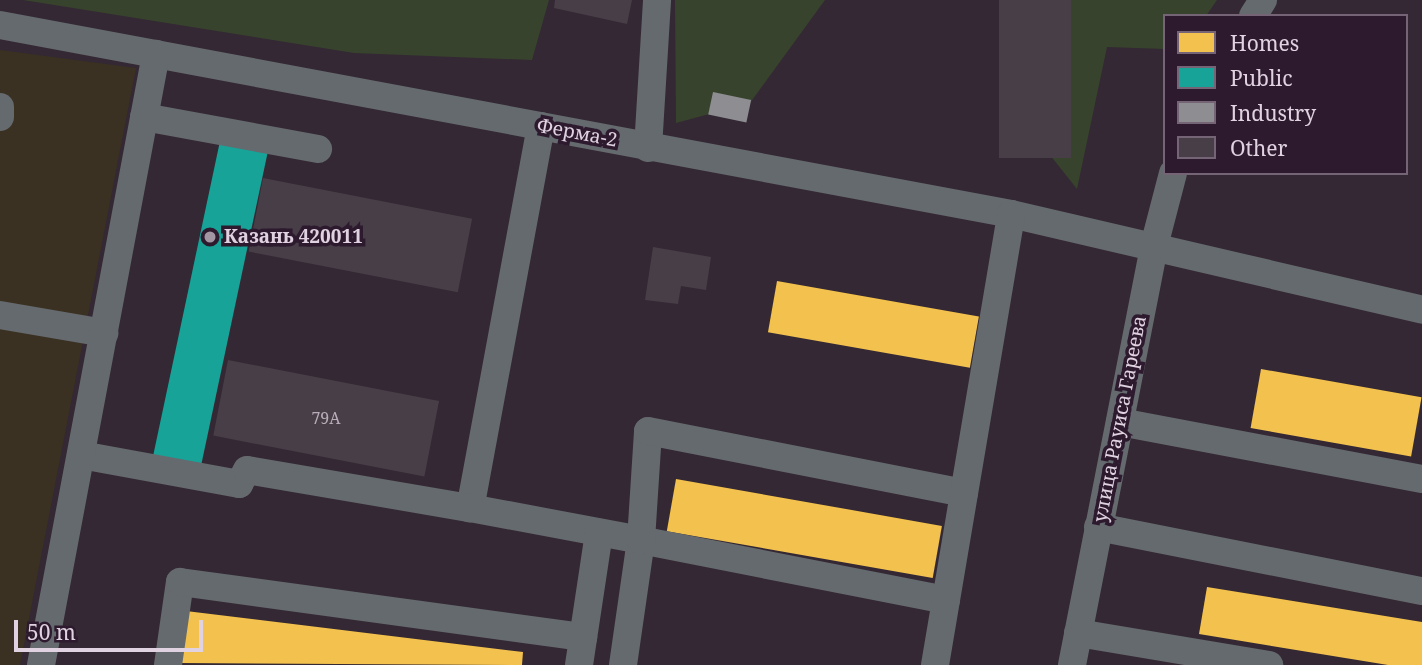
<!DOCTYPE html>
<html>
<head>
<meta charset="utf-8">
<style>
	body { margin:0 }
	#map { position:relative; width:1422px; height:665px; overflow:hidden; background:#332833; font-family:"Noto Serif",serif }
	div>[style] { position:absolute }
	.education>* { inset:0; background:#3a3123 }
	.green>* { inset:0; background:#38432d }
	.homes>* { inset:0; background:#f2c14e; transform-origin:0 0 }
	.public>* { inset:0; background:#17a398; transform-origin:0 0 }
	.industry>* { inset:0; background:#8d8d92; transform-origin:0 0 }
	.building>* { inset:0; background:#483e48; transform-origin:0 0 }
	.minor>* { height:28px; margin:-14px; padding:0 14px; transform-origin:14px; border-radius:14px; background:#656a6f }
	.dots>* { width:19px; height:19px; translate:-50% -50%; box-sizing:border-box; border:4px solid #2d1a2e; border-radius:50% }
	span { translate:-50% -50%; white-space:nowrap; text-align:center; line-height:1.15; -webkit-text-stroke:7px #2d1a2e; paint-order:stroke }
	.number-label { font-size:16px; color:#baadba }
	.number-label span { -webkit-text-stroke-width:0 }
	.street-label { font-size:19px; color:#e0d2e0 }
	.poi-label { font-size:19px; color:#e0d2e0; font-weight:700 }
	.left { translate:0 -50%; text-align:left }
	.legend { position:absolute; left:1163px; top:14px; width:245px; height:161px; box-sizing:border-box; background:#2d1a2e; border:2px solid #756475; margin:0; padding:9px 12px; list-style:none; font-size:21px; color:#e0d2e0 }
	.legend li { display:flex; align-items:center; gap:14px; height:35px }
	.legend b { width:35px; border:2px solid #756475 }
	.scale { position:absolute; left:14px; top:620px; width:189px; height:32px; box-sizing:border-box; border:4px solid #e0d2e0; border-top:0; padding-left:9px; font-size:21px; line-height:24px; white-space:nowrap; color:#e0d2e0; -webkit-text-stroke:5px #2d1a2e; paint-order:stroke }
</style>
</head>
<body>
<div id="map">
	<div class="education">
		<i style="clip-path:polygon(0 50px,136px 68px,20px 665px,0 665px)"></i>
	</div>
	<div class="green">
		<i style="clip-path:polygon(23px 0,549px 0,532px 60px,354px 53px)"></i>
		<i style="clip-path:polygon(675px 0,825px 0,750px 103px,676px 123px)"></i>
		<i style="clip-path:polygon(1066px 0,1217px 0,1206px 16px,1165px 16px,1165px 49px,1107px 47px,1077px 189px,1050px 155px)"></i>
	</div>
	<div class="homes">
		<i style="left:777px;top:281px;width:205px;height:52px;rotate:10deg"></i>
		<i style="left:1261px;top:369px;width:163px;height:60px;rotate:10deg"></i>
		<i style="left:676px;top:479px;width:270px;height:53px;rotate:10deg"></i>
		<i style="clip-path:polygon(1207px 587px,1422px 622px,1422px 665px,1388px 665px,1199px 634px)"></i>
		<i style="clip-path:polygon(186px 611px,523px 652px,522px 665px,179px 663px)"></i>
	</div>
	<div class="public">
		<i style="left:220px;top:141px;width:49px;height:326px;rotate:12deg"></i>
	</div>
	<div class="industry">
		<i style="left:713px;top:92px;width:39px;height:23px;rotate:12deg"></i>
	</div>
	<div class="building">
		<i style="clip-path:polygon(555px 0,632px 0,627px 24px,554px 8px)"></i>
		<i style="left:999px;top:0;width:72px;height:158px"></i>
		<i style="left:263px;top:178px;width:213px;height:75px;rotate:11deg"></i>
		<i style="clip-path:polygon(653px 247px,711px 257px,706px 290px,681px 286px,678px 304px,645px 300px)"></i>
		<i style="left:228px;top:360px;width:215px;height:77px;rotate:11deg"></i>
	</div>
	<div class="minor">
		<i style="left:1253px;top:16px;width:19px;rotate:-58deg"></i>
		<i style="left:0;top:25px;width:1029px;rotate:10.59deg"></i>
		<i style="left:1011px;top:214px;width:422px;rotate:13.1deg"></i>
		<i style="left:0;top:107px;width:10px;rotate:90deg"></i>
		<i style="left:144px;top:117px;width:177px;rotate:10.4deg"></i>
		<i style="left:541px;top:126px;width:389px;rotate:100.5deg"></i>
		<i style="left:470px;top:508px;width:174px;rotate:10.6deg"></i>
		<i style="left:641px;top:540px;width:126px;rotate:98.2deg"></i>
		<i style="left:648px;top:148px;width:148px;rotate:-86.5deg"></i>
		<i style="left:0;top:315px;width:106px;rotate:9.8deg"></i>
		<i style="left:1120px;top:422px;width:307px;rotate:10.7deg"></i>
		<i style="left:81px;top:455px;width:161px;rotate:10.4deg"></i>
		<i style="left:239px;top:484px;width:16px;rotate:-60deg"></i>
		<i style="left:247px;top:470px;width:226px;rotate:9.7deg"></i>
		<i style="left:1098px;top:527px;width:330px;rotate:11.2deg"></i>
		<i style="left:946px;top:600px;width:311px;rotate:-168.9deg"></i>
		<i style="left:641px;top:540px;width:109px;rotate:-86.3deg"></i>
		<i style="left:648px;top:431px;width:322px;rotate:11.1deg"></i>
		<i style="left:1078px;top:633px;width:194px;rotate:9.5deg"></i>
		<i style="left:41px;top:665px;width:622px;rotate:-79.34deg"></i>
		<i style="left:168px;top:665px;width:84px;rotate:-81.8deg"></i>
		<i style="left:180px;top:582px;width:407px;rotate:7.8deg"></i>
		<i style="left:579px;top:665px;width:134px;rotate:-81.4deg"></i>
		<i style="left:935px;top:665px;width:457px;rotate:-80.4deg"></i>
		<i style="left:1072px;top:665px;width:427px;rotate:-78.9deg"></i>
		<i style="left:1154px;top:246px;width:75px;rotate:-75.4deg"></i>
	</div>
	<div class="dots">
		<i style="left:210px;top:237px;background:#a396a3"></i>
	</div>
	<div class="number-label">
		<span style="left:326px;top:418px">79А</span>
	</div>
	<div class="street-label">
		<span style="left:577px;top:133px;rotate:11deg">Ферма-2</span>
		<span style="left:1120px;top:419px;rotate:-79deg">улица Рауиса Гареева</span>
	</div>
	<div class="poi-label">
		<span class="left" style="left:224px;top:237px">Казань 420011</span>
	</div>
	<ul class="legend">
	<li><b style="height:19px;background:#f2c14e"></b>Homes</li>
	<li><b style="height:19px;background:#17a398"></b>Public</li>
	<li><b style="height:19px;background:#8d8d92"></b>Industry</li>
	<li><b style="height:19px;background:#483e48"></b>Other</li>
	</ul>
	<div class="scale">50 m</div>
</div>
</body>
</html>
